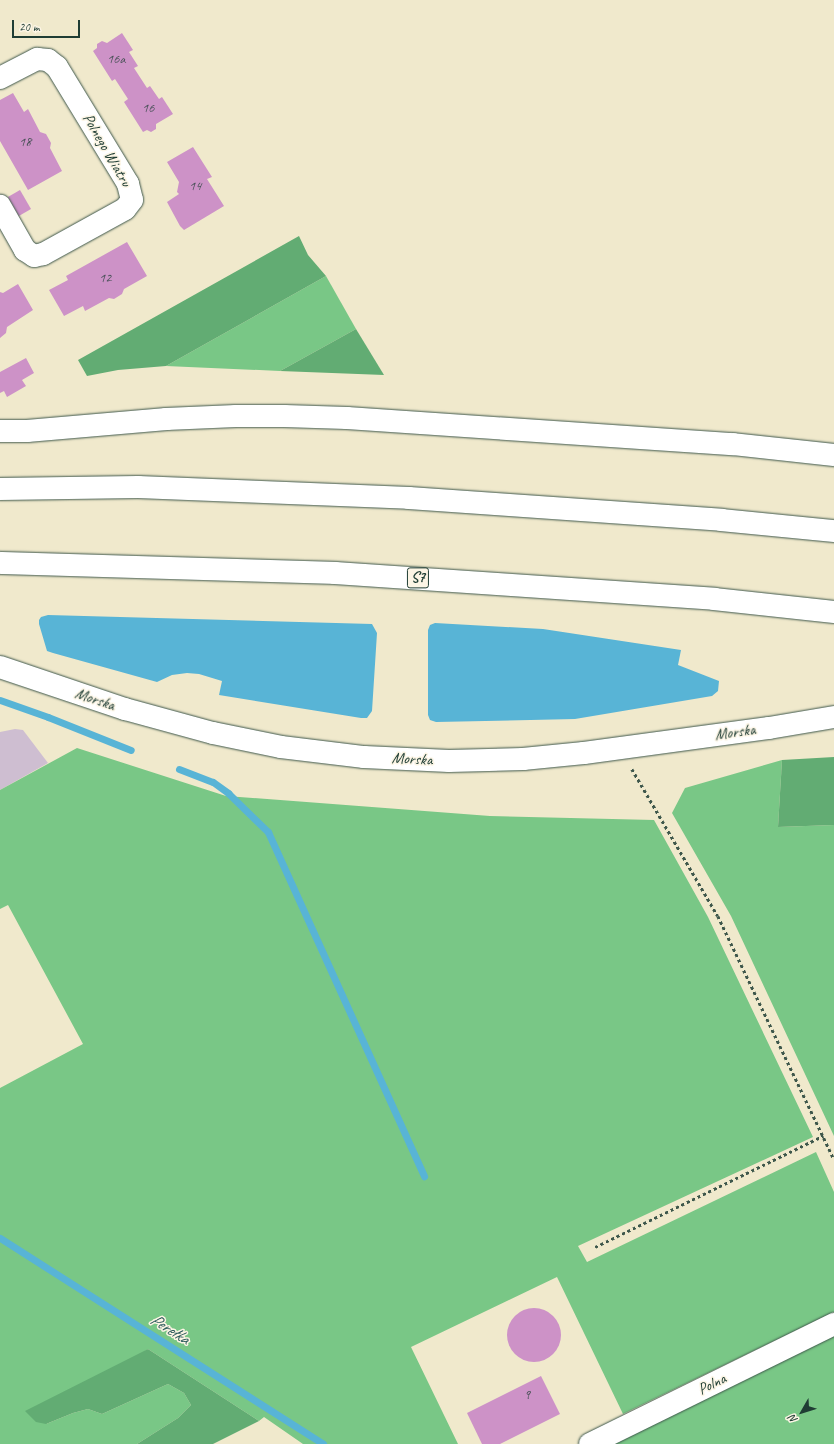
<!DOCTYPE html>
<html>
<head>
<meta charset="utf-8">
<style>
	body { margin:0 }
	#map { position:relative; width:834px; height:1444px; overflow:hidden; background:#f0e9cc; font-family:Caveat,sans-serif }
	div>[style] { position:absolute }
	.industrial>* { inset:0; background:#cebed1 }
	.green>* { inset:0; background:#79c786 }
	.forest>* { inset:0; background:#62ac73 }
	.water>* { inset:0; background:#58b4d6 }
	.stream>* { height:7px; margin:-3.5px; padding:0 3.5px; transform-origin:3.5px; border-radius:3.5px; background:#58b4d6 }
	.building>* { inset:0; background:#cd92c7; transform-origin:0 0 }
	.round { border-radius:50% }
	.path>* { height:2.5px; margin-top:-1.25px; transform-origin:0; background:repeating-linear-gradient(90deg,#3e574b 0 3px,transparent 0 6px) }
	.roads { filter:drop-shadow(0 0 1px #3e574b) drop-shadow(0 0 1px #3e574b) }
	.minor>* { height:22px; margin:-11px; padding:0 11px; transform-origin:11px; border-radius:11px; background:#fff }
	.highway>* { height:22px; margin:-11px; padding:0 11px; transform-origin:11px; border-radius:11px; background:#fff }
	span { translate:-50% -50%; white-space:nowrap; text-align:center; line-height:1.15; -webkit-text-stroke:3px #fcf5e5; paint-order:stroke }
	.number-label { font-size:14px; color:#4a5259 }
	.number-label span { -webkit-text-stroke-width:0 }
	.shield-label span { padding:1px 3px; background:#fcf5e5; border:1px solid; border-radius:3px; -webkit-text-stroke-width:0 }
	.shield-label { font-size:15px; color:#1f3d34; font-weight:700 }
	.street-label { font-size:16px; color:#1f3d34 }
	.water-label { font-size:17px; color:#2d5b5c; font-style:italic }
	.north { position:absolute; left:782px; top:1392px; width:40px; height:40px; -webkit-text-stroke:3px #fcf5e5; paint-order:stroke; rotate:231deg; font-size:11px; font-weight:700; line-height:16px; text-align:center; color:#1f3d34 }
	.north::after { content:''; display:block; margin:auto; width:14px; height:18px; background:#1f3d34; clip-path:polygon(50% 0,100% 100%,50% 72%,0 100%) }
	.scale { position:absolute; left:12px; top:20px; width:68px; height:18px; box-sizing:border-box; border:2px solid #1f3d34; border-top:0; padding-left:5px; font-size:12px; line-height:14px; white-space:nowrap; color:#1f3d34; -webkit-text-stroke:3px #fcf5e5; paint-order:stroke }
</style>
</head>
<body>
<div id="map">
	<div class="industrial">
		<i style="clip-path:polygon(15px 729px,23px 730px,48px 763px,0 790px,0 732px)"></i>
	</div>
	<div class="green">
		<i style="clip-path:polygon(326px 276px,356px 329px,280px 371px,166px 366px)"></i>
		<i style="clip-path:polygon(77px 748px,226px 796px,490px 816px,654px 820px,708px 917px,813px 1137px,578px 1246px,587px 1262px,816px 1152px,834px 1192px,834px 1312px,623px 1414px,557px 1277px,411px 1347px,458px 1444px,303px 1444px,264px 1417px,259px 1421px,148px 1349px,46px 1424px,73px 1413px,88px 1409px,102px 1414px,168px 1384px,184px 1393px,191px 1405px,178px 1418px,137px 1444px,0 1444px,0 1088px,83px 1044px,8px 905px,0 909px,0 790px)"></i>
		<i style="clip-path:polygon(782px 760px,778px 827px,834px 825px,834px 1136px,731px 916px,672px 813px,685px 788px)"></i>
		<i style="clip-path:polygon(834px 1333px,834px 1444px,607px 1444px)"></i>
	</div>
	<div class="forest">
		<i style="clip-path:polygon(299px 236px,308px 255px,326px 276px,166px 366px,118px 370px,87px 376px,78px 360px)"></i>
		<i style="clip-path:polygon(356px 329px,384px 375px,280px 371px)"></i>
		<i style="clip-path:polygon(834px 757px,834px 825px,778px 827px,782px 760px)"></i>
		<i style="clip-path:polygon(148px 1349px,259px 1421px,213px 1444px,137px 1444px,178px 1418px,191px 1405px,184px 1393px,168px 1384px,102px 1414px,88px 1409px,73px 1413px,46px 1424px,36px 1422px,25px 1411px)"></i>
	</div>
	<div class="water">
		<i style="clip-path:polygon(48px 615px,372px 624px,377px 633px,372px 711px,367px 718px,361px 718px,219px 695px,222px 681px,199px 674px,187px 673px,172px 675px,157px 682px,53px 653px,47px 651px,39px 624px,39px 620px,41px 617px)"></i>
		<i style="clip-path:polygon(435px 623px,543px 629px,681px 650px,678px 665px,719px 681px,718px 691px,712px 696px,575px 719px,436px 722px,430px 720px,428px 715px,428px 630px,430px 625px)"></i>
	</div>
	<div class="stream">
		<i style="left:0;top:700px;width:51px;rotate:19.5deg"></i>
		<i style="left:48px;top:717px;width:89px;rotate:21.7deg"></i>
		<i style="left:179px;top:769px;width:36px;rotate:21deg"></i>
		<i style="left:213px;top:782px;width:19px;rotate:36deg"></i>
		<i style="left:228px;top:793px;width:56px;rotate:44.3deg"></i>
		<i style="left:268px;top:832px;width:378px;rotate:65.6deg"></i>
		<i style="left:0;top:1238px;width:383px;rotate:32.5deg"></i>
	</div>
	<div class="building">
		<i style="clip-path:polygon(122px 33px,133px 50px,129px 52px,138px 66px,134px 68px,147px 88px,150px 86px,159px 99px,162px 97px,173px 114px,156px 124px,156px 129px,151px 132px,147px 130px,143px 132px,124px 102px,128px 99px,115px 79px,112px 81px,93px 51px,97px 48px,97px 44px,102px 41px,107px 43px)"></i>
		<i style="clip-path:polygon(13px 93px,24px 112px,28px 109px,40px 132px,46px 134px,51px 143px,50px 148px,62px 171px,28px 190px,0 141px,0 100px)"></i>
		<i style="clip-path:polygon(193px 147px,212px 177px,207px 179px,224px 206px,184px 230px,180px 226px,167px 202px,179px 194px,177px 192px,179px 182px,167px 162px)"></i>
		<i style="left:20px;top:190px;width:22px;height:14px;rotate:60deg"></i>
		<i style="clip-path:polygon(127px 242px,147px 276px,124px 289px,122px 294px,114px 299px,109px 298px,85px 311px,83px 306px,64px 316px,49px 290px,68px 280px,66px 276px)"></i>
		<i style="clip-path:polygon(18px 284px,33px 310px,7px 327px,6px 333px,0 338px,0 292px,3px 293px)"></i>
		<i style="clip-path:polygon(26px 358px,34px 373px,22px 380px,26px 386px,7px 397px,4px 391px,0 393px,0 372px)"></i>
		<i class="round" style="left:507px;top:1308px;width:54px;height:54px"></i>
		<i style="clip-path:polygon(541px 1376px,560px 1414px,500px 1444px,482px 1444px,467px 1413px)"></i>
	</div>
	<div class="path">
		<i style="left:632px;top:769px;width:170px;rotate:59.7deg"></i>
		<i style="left:718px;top:916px;width:269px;rotate:64.5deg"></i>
		<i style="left:595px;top:1247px;width:254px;rotate:-26deg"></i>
	</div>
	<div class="roads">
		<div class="minor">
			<i style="left:0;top:78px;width:42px;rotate:-27.2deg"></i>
			<i style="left:37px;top:59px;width:11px;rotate:5deg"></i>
			<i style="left:48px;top:60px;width:11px;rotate:38deg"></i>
			<i style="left:57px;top:67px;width:137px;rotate:58.7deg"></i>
			<i style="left:128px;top:184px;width:16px;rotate:76deg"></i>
			<i style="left:132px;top:200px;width:11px;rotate:128deg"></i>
			<i style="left:125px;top:209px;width:94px;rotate:151.2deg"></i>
			<i style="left:43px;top:254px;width:9px;rotate:167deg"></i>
			<i style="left:34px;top:256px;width:11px;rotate:-146deg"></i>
			<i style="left:25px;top:250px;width:51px;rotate:-119.6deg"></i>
			<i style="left:0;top:431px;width:27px"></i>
			<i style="left:27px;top:431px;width:140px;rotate:-4.9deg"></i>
			<i style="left:166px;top:419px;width:70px;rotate:-2.5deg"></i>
			<i style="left:236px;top:416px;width:48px"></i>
			<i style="left:284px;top:416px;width:63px;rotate:1.8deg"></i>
			<i style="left:347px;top:418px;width:387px;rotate:3.9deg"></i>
			<i style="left:733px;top:444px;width:102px;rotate:6.2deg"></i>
			<i style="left:0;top:667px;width:132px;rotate:18.6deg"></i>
			<i style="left:125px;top:709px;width:91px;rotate:15.3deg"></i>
			<i style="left:213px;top:733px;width:69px;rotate:11.6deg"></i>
			<i style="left:281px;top:747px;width:84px;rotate:6.9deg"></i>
			<i style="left:364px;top:757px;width:85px;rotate:2.7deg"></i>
			<i style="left:449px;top:761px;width:74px;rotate:-1.5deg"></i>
			<i style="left:523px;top:759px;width:61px;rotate:-5.6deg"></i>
			<i style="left:584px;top:753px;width:187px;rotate:-7.7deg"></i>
			<i style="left:769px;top:728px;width:66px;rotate:-9.6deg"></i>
			<i style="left:590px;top:1444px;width:272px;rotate:-26.2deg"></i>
		</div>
		<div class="highway">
			<i style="left:0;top:489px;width:138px;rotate:-0.8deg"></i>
			<i style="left:138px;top:487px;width:271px;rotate:2.3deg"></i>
			<i style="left:409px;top:498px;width:313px;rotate:4deg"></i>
			<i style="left:721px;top:520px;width:114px;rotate:5.6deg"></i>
			<i style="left:0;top:563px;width:335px;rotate:1.7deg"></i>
			<i style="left:335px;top:573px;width:380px;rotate:3.9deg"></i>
			<i style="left:714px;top:599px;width:121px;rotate:6.2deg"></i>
		</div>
	</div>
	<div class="number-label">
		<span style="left:116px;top:59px">16a</span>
		<span style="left:148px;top:108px">16</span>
		<span style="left:25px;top:142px">18</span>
		<span style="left:195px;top:186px">14</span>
		<span style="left:105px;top:278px">12</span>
		<span style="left:527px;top:1395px">9</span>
	</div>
	<div class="shield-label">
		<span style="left:418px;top:578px">S7</span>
	</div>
	<div class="street-label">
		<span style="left:107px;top:150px;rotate:60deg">Polnego Wiatru</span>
		<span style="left:95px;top:699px;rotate:19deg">Morska</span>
		<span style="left:735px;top:732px;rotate:-8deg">Morska</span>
		<span style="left:412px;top:759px;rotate:3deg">Morska</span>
		<span style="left:712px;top:1384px;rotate:-26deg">Polna</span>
	</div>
	<div class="water-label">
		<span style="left:170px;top:1329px;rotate:32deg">Perełka</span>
	</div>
	<div class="north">N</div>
	<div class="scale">20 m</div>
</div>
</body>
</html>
